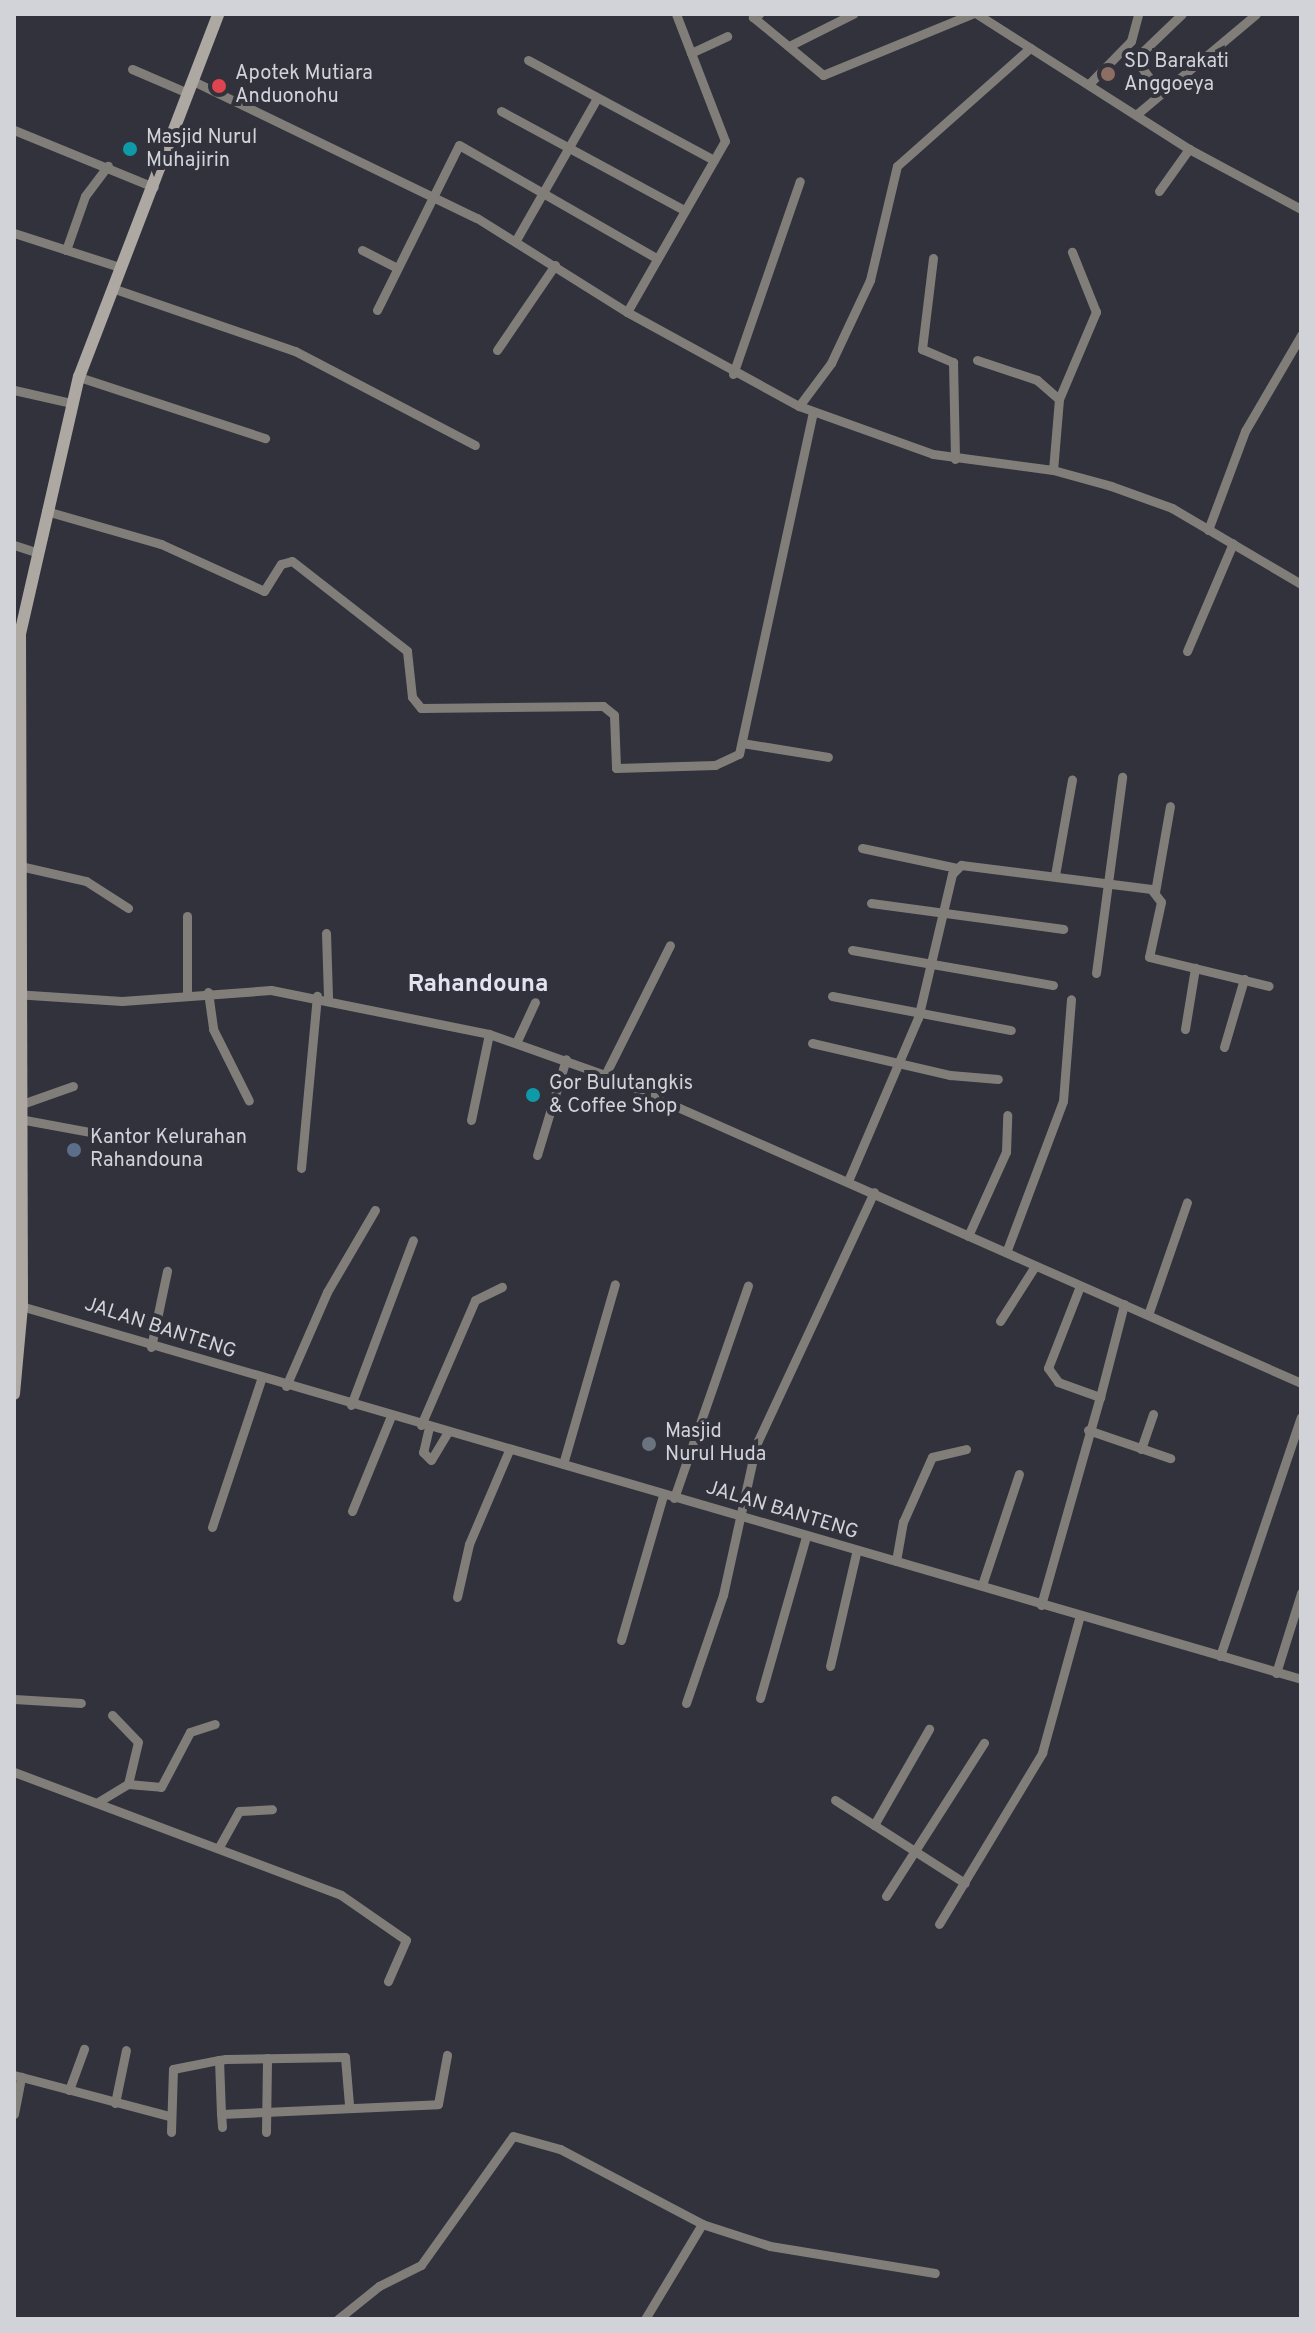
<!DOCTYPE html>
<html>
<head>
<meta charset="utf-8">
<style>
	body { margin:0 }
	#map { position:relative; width:1315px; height:2333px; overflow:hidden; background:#31323c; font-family:Overpass,sans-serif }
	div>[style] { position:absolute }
	.street>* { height:9px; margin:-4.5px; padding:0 4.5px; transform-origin:4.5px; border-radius:4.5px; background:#817e7a }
	.secondary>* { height:12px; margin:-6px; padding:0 6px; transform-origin:6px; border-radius:6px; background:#aea8a2 }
	.dots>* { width:22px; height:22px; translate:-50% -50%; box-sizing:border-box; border:4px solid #31323c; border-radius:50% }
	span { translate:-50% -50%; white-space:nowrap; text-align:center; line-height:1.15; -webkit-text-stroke:8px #31323c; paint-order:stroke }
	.poi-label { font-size:20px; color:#d2d3d9 }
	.left { translate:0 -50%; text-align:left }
	.street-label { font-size:20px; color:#d2d3d9 }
	.quarter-label { font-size:24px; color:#e1e3ef; font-weight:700 }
	.frame { position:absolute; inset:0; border:16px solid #d2d3d9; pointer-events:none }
</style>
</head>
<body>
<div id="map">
	<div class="street">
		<i style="left:759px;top:14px;width:7px;rotate:153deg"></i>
		<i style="left:753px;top:17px;width:91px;rotate:39.6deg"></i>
		<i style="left:823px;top:75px;width:161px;rotate:-22.3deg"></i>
		<i style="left:977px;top:14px;width:251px;rotate:32.5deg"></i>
		<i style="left:1189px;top:149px;width:127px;rotate:28.2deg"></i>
		<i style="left:789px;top:46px;width:72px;rotate:-26.6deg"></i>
		<i style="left:691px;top:53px;width:40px;rotate:-25deg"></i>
		<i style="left:528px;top:60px;width:211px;rotate:28.3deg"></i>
		<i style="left:132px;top:69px;width:61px;rotate:23.2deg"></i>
		<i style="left:193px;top:81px;width:315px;rotate:25.8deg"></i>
		<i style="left:477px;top:218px;width:177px;rotate:32.1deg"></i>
		<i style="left:627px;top:312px;width:196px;rotate:28.7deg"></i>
		<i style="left:799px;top:406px;width:142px;rotate:19.7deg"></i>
		<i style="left:933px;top:454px;width:121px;rotate:7.6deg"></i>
		<i style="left:1053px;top:470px;width:60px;rotate:15.4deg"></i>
		<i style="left:1111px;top:486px;width:65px;rotate:19.8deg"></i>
		<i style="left:1172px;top:508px;width:150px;rotate:30.5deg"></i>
		<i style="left:1089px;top:84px;width:60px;rotate:-45.7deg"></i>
		<i style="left:1131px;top:41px;width:28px;rotate:-75deg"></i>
		<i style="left:1161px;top:93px;width:43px;rotate:-127.4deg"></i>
		<i style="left:1135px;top:59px;width:65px;rotate:-43.8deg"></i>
		<i style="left:501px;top:111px;width:208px;rotate:28.4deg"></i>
		<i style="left:1137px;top:114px;width:155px;rotate:-40deg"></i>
		<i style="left:14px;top:130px;width:151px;rotate:22.2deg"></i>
		<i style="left:1159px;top:191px;width:52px;rotate:-54.5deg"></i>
		<i style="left:14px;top:233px;width:110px;rotate:17.9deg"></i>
		<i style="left:516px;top:240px;width:163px;rotate:-60.3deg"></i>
		<i style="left:66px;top:250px;width:57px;rotate:-70.6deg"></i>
		<i style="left:85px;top:196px;width:38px;rotate:-53deg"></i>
		<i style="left:362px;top:250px;width:39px;rotate:27deg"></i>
		<i style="left:933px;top:258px;width:92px;rotate:96.9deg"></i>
		<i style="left:922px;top:349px;width:34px;rotate:23deg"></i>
		<i style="left:953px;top:362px;width:97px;rotate:88.8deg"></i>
		<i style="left:112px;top:288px;width:194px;rotate:19deg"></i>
		<i style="left:295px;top:351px;width:203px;rotate:27.6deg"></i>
		<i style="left:377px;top:310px;width:184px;rotate:-63.6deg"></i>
		<i style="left:459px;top:145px;width:227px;rotate:29.8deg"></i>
		<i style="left:627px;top:312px;width:197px;rotate:-60.2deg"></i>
		<i style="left:725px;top:141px;width:136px;rotate:-111.1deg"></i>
		<i style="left:497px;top:350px;width:103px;rotate:-55.7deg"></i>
		<i style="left:977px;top:360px;width:63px;rotate:18.4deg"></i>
		<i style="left:1037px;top:380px;width:29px;rotate:41deg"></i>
		<i style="left:1059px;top:399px;width:71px;rotate:94.8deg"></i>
		<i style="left:733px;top:374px;width:204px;rotate:-70.9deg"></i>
		<i style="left:79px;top:377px;width:196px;rotate:18.2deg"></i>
		<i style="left:14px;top:390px;width:58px;rotate:12.8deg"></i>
		<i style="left:1059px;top:399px;width:95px;rotate:-67deg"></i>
		<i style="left:1096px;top:312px;width:65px;rotate:-111.8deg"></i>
		<i style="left:799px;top:406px;width:54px;rotate:-53.3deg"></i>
		<i style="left:831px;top:363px;width:92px;rotate:-64.8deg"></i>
		<i style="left:870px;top:280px;width:117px;rotate:-76.7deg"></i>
		<i style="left:897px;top:166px;width:178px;rotate:-41.6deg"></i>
		<i style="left:46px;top:511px;width:120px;rotate:16deg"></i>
		<i style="left:161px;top:544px;width:113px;rotate:24.5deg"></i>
		<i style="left:264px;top:591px;width:32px;rotate:-58deg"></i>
		<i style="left:281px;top:564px;width:11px;rotate:-15deg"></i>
		<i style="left:292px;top:561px;width:146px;rotate:38deg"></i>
		<i style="left:407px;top:651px;width:46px;rotate:83.8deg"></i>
		<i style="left:412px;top:697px;width:14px;rotate:51deg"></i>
		<i style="left:421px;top:708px;width:182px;rotate:-0.6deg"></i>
		<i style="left:603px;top:706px;width:14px;rotate:39deg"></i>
		<i style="left:614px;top:715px;width:53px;rotate:87.8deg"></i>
		<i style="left:616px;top:768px;width:99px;rotate:-1.7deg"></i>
		<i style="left:715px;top:765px;width:26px;rotate:-25deg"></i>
		<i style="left:739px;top:754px;width:350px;rotate:-77.8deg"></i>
		<i style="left:1208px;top:530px;width:106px;rotate:-69.5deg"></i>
		<i style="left:1245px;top:431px;width:111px;rotate:-59.7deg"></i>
		<i style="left:14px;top:545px;width:25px;rotate:18deg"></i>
		<i style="left:1187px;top:651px;width:117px;rotate:-66.9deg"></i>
		<i style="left:742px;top:743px;width:87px;rotate:9.2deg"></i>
		<i style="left:862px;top:848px;width:97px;rotate:11.9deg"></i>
		<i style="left:20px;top:866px;width:68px;rotate:12.8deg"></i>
		<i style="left:86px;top:881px;width:50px;rotate:32.7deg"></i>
		<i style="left:1055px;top:875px;width:97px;rotate:-79.9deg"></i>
		<i style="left:1155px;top:892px;width:87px;rotate:-80.1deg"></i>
		<i style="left:871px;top:903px;width:194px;rotate:7.7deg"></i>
		<i style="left:187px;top:916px;width:79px;rotate:90deg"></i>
		<i style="left:326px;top:933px;width:64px;rotate:88.2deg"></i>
		<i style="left:852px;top:950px;width:204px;rotate:9.9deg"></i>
		<i style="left:1096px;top:973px;width:198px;rotate:-82.4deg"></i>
		<i style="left:208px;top:992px;width:37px;rotate:82deg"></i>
		<i style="left:213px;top:1029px;width:80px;rotate:63.4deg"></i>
		<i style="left:14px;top:994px;width:108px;rotate:3.7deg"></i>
		<i style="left:122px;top:1001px;width:149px;rotate:-4.2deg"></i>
		<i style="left:271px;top:990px;width:222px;rotate:11.4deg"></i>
		<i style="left:489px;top:1034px;width:123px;rotate:19.5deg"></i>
		<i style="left:605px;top:1075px;width:761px;rotate:23.87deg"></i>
		<i style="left:832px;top:996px;width:182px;rotate:10.8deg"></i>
		<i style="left:1185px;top:1029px;width:62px;rotate:-80.7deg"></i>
		<i style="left:516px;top:1043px;width:45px;rotate:-65.1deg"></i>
		<i style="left:812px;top:1043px;width:142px;rotate:13.1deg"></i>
		<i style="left:950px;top:1075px;width:48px;rotate:4.8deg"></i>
		<i style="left:1224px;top:1047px;width:71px;rotate:-73.6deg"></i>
		<i style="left:605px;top:1075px;width:145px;rotate:-63.4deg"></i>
		<i style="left:22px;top:1104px;width:54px;rotate:-19.4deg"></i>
		<i style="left:14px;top:1118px;width:82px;rotate:10.5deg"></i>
		<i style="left:471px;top:1120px;width:88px;rotate:-78.2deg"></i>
		<i style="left:537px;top:1155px;width:100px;rotate:-73.2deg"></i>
		<i style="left:301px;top:1168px;width:173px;rotate:-84.7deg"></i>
		<i style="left:848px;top:1181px;width:177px;rotate:-66.8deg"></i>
		<i style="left:918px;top:1018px;width:148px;rotate:-76.7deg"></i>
		<i style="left:952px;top:874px;width:13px;rotate:-45deg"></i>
		<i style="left:961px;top:865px;width:192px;rotate:7.2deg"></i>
		<i style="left:1151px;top:889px;width:16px;rotate:52deg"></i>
		<i style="left:1161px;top:902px;width:56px;rotate:102.3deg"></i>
		<i style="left:1149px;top:957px;width:123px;rotate:13.6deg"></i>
		<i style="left:968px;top:1236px;width:92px;rotate:-65.7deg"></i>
		<i style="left:1006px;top:1152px;width:37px;rotate:-88deg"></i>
		<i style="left:1007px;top:1250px;width:159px;rotate:-69.4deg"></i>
		<i style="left:1063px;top:1101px;width:102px;rotate:-85.5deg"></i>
		<i style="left:1080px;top:1286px;width:88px;rotate:111.3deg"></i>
		<i style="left:1048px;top:1368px;width:17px;rotate:54deg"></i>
		<i style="left:1058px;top:1382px;width:45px;rotate:19.7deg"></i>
		<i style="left:1100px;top:1397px;width:96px;rotate:-75.5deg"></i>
		<i style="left:14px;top:1304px;width:1341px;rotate:16.24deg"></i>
		<i style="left:1149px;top:1312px;width:116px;rotate:-70.9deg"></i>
		<i style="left:1000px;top:1321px;width:65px;rotate:-57.5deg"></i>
		<i style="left:151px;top:1347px;width:78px;rotate:-78.1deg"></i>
		<i style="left:286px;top:1386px;width:103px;rotate:-66.4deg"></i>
		<i style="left:327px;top:1292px;width:95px;rotate:-59.7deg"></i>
		<i style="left:351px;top:1405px;width:176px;rotate:-69.4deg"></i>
		<i style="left:421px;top:1425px;width:136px;rotate:-66.6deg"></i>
		<i style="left:475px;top:1300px;width:30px;rotate:-26deg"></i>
		<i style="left:429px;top:1427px;width:26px;rotate:103deg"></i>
		<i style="left:423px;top:1452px;width:11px;rotate:45deg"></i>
		<i style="left:431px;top:1460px;width:33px;rotate:-59deg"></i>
		<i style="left:1088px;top:1430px;width:87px;rotate:18.9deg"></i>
		<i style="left:1141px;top:1449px;width:37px;rotate:-71deg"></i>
		<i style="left:563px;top:1464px;width:187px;rotate:-73.9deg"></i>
		<i style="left:674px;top:1498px;width:225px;rotate:-70.8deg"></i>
		<i style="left:352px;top:1511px;width:103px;rotate:-67.7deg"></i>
		<i style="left:212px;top:1527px;width:155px;rotate:-71.6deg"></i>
		<i style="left:896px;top:1561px;width:40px;rotate:-80deg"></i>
		<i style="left:903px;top:1522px;width:71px;rotate:-66deg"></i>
		<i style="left:932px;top:1457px;width:35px;rotate:-13deg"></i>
		<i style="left:982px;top:1585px;width:117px;rotate:-71.6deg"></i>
		<i style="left:457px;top:1597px;width:54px;rotate:-77.2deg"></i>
		<i style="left:469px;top:1544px;width:102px;rotate:-66.9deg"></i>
		<i style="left:1041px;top:1605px;width:216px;rotate:-74.2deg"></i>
		<i style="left:621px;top:1640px;width:151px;rotate:-73.8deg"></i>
		<i style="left:1220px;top:1656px;width:252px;rotate:-71.3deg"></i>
		<i style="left:830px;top:1666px;width:116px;rotate:-77deg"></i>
		<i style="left:1276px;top:1673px;width:84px;rotate:-72.6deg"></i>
		<i style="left:760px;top:1698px;width:167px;rotate:-74.1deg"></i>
		<i style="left:14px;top:1699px;width:67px;rotate:3.4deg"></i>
		<i style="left:686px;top:1703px;width:114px;rotate:-71.1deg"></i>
		<i style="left:723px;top:1595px;width:154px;rotate:-77.6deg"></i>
		<i style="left:756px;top:1445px;width:279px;rotate:-65deg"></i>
		<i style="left:112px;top:1715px;width:37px;rotate:46deg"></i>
		<i style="left:138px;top:1742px;width:43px;rotate:103.4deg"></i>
		<i style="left:14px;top:1772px;width:349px;rotate:20.6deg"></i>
		<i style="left:341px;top:1895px;width:79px;rotate:34.7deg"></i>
		<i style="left:406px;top:1940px;width:45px;rotate:113.7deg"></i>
		<i style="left:835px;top:1800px;width:154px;rotate:32.6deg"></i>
		<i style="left:98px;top:1802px;width:35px;rotate:-31deg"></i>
		<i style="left:128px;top:1784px;width:33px;rotate:5deg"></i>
		<i style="left:161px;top:1787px;width:62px;rotate:-62.2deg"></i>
		<i style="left:190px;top:1732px;width:26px;rotate:-18deg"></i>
		<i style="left:874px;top:1825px;width:111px;rotate:-60.2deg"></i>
		<i style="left:219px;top:1847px;width:41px;rotate:-60.9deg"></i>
		<i style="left:239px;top:1811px;width:33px;rotate:-3deg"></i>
		<i style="left:886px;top:1896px;width:182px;rotate:-57.4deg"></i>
		<i style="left:939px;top:1924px;width:200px;rotate:-58.9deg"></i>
		<i style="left:1042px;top:1753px;width:143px;rotate:-74.6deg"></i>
		<i style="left:14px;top:2075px;width:160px;rotate:14.8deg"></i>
		<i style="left:69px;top:2090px;width:44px;rotate:-69.9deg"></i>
		<i style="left:115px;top:2103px;width:54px;rotate:-78.3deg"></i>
		<i style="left:14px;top:2114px;width:38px;rotate:-79deg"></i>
		<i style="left:221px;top:2114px;width:54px;rotate:-92.1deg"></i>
		<i style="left:219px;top:2060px;width:7px;rotate:-8deg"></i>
		<i style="left:226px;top:2059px;width:119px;rotate:-1deg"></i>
		<i style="left:345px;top:2057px;width:48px;rotate:85.2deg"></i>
		<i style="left:222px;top:2127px;width:13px;rotate:-94deg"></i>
		<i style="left:221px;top:2114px;width:217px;rotate:-2.6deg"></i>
		<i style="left:438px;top:2104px;width:50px;rotate:-79.6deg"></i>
		<i style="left:171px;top:2132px;width:63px;rotate:-88.2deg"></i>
		<i style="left:173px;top:2069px;width:47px;rotate:-11.1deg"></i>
		<i style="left:266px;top:2132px;width:74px;rotate:-89.2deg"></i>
		<i style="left:338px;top:2319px;width:53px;rotate:-38.8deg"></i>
		<i style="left:379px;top:2286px;width:47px;rotate:-26.6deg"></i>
		<i style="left:421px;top:2265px;width:158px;rotate:-54.5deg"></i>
		<i style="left:513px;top:2136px;width:49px;rotate:15.5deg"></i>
		<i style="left:560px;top:2149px;width:161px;rotate:27.8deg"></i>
		<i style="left:702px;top:2224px;width:71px;rotate:17.9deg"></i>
		<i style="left:770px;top:2246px;width:167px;rotate:9.3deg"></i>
		<i style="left:645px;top:2319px;width:111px;rotate:-59deg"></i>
	</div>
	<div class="secondary">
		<i style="left:14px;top:1394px;width:88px;rotate:-84.8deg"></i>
		<i style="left:22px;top:1306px;width:672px;rotate:-90.17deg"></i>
		<i style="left:20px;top:634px;width:264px;rotate:-77.1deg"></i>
		<i style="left:79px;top:377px;width:389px;rotate:-69deg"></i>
	</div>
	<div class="dots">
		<i style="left:1108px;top:74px;background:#8d6e63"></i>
		<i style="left:219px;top:86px;background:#e0444e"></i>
		<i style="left:130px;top:149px;background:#0f9aa8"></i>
		<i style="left:533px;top:1095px;background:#0f9aa8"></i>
		<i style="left:74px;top:1150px;background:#5c6f8a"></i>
		<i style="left:649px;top:1444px;background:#6b7280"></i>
	</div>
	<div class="poi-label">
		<span class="left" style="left:1124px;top:74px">SD Barakati<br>Anggoeya</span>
		<span class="left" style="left:235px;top:86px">Apotek Mutiara<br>Anduonohu</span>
		<span class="left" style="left:146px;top:150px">Masjid Nurul<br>Muhajirin</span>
		<span class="left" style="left:549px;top:1096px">Gor Bulutangkis<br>&amp; Coffee Shop</span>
		<span class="left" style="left:90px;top:1150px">Kantor Kelurahan<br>Rahandouna</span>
		<span class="left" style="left:665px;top:1444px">Masjid<br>Nurul Huda</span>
	</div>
	<div class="street-label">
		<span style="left:160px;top:1329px;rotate:18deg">JALAN BANTENG</span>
		<span style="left:782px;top:1511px;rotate:17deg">JALAN BANTENG</span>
	</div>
	<div class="quarter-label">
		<span style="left:478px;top:986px">Rahandouna</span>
	</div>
	<div class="frame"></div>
</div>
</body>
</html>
